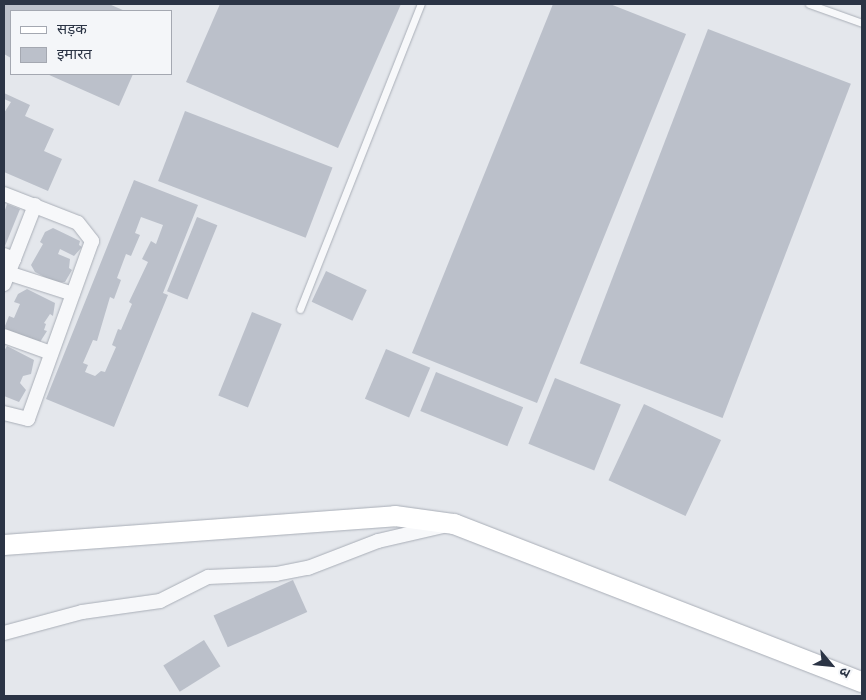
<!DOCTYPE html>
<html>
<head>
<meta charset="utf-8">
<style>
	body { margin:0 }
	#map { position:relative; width:866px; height:700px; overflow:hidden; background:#e4e7ec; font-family:"Fira Sans","Noto Sans Devanagari",sans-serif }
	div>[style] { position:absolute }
	.building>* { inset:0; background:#bbc0ca; transform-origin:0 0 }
	.roads { filter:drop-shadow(0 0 1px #a9aeb7) drop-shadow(0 0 1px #a9aeb7) }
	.lane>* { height:7px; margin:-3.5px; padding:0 3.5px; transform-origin:3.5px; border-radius:3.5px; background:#f7f8fa }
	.street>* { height:14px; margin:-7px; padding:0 7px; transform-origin:7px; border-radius:7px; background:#f7f8fa }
	.secondary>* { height:20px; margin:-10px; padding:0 10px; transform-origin:10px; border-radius:10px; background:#fff }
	span { translate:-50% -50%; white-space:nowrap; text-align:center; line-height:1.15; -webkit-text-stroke:4.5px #f4f6f9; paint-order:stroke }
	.frame { position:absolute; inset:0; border:5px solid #2b3445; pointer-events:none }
	.legend { position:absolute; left:10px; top:10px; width:162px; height:65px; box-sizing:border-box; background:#f4f6f9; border:1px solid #a4a8b1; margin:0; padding:6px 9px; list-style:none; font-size:15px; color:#2b3445 }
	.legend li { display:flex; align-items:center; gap:10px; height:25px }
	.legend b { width:25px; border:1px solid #a4a8b1 }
	.north { position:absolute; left:806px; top:640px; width:50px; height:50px; -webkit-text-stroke:4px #f4f6f9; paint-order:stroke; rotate:118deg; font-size:14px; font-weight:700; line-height:20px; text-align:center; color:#2b3445 }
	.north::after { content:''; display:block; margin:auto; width:18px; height:22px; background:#2b3445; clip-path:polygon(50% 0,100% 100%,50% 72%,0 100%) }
</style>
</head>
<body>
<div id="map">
	<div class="building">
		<i style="clip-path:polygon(4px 4px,109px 4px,125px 11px,11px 11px,11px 58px,4px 54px)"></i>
		<i style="clip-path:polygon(220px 4px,401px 4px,338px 148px,186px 82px)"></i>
		<i style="clip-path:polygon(553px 4px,610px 4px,686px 34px,537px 403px,412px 353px)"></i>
		<i style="left:708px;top:29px;width:153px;height:358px;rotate:21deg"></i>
		<i style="clip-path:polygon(47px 74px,133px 74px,119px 106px)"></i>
		<i style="clip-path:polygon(4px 93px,30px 105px,25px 116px,54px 129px,44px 151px,62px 159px,48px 191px,4px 172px,4px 113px,11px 102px,4px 99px)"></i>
		<i style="left:185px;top:111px;width:158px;height:75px;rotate:21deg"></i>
		<i style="clip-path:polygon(evenodd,134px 180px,198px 205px,163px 293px,168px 295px,114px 427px,46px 399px,134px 180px,141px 217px,163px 225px,156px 244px,151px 241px,142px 259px,148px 262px,129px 302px,132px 304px,121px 330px,118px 329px,112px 345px,116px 347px,105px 372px,101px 371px,95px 376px,85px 372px,88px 365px,83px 363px,93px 340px,97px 341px,110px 297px,114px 299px,121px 280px,117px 278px,126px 254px,131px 256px,140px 235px,135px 233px,141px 217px)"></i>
		<i style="clip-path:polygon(7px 204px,20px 209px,5px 246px,4px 213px)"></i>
		<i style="left:197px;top:217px;width:22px;height:80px;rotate:22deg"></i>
		<i style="clip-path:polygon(53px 228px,80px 241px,79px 245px,82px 247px,74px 256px,60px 249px,58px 254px,70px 259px,69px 268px,72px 270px,65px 282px,56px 283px,35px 272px,31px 265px,43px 244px,40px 242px,45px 232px)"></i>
		<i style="left:326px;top:271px;width:45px;height:34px;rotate:25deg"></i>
		<i style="clip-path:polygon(27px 289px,55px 303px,53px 316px,50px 314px,44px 323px,46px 324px,44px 330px,47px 331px,40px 342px,6px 331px,5px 326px,9px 316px,14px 318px,20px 304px,14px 302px,18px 294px)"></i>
		<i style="left:252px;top:312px;width:32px;height:90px;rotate:22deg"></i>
		<i style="clip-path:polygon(7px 346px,34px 360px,31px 374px,23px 376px,20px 383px,26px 390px,19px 402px,4px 396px,4px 351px)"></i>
		<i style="left:386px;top:349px;width:48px;height:54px;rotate:23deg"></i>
		<i style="left:436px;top:372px;width:94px;height:42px;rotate:22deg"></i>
		<i style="left:555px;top:378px;width:71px;height:71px;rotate:22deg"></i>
		<i style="left:644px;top:404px;width:85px;height:84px;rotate:25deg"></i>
		<i style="left:293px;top:580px;width:35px;height:87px;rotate:66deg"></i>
		<i style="left:204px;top:640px;width:31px;height:48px;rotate:58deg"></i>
	</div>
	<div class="roads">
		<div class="lane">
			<i style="left:809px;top:4px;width:56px;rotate:19.7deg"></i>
			<i style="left:300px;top:309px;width:328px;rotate:-68.4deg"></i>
		</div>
		<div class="street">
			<i style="left:4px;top:194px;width:79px;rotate:21.4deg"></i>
			<i style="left:78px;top:223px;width:23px;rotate:52deg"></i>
			<i style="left:92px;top:241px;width:189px;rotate:109.8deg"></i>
			<i style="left:28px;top:419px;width:25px;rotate:-166deg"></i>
			<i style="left:4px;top:255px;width:11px;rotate:22deg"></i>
			<i style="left:14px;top:259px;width:27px;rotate:112deg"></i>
			<i style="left:14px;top:259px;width:58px;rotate:-68.7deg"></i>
			<i style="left:8px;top:273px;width:68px;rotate:17.9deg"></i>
			<i style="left:4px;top:336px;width:50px;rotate:19.9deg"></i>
			<i style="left:4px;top:633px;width:81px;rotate:-15.1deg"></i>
			<i style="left:82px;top:612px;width:79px;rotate:-8deg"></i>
			<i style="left:160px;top:601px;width:54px;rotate:-26.6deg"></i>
			<i style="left:208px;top:577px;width:68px;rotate:-2.5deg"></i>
			<i style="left:276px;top:574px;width:33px;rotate:-11deg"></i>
			<i style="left:308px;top:568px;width:75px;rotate:-21.1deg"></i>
			<i style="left:378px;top:541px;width:67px;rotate:-13deg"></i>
		</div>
		<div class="secondary">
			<i style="left:4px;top:545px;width:392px;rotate:-4.2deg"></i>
			<i style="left:395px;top:516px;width:60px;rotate:7.7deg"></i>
			<i style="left:454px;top:524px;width:438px;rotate:21.2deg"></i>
		</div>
	</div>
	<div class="frame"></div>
	<ul class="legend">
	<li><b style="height:6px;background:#fff"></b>सड़क</li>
	<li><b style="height:14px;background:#bbc0ca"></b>इमारत</li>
	</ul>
	<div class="north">उ</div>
</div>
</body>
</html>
